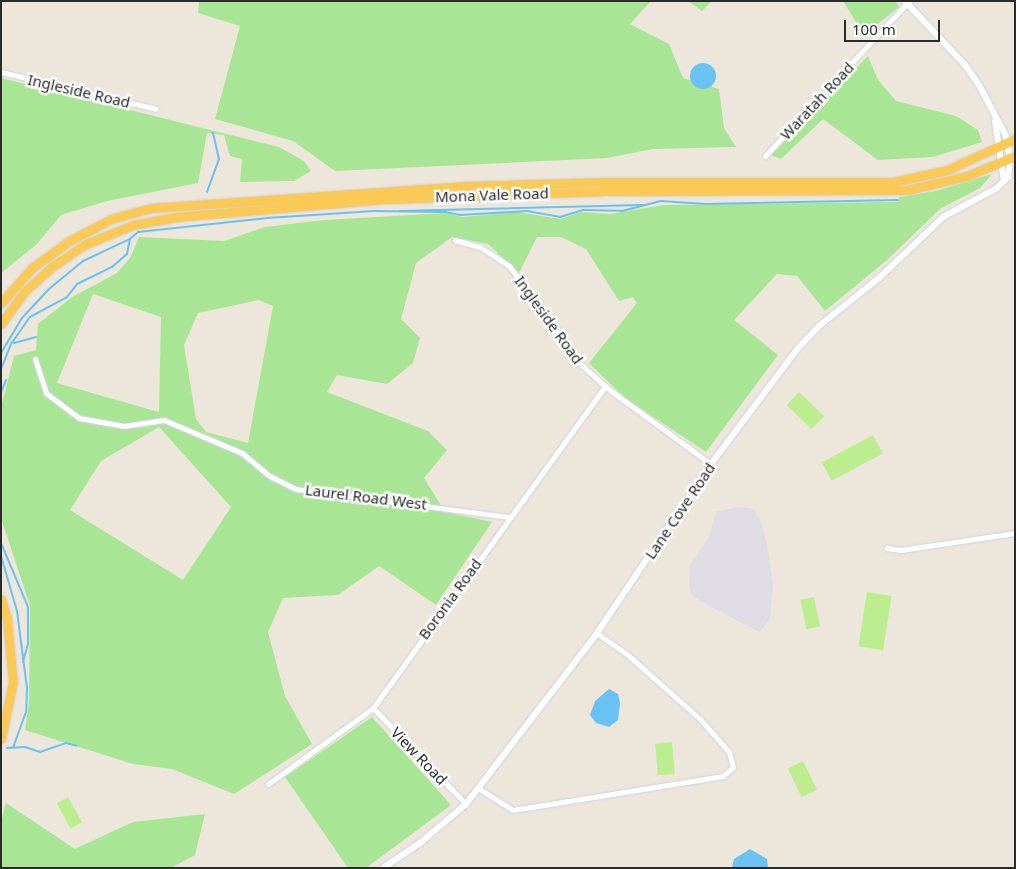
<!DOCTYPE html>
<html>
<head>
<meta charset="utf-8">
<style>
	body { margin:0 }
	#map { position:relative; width:1016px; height:869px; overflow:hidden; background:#ede7db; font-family:"Noto Sans",sans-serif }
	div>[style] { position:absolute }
	.industrial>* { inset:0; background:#e0dce5 }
	.green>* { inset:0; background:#a8e695 }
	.pitch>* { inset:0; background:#bcee90; transform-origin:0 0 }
	.water>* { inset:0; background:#69c1f4 }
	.round { border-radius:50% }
	.stream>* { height:2px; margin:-1px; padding:0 1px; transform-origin:1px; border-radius:1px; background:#69c1f4 }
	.roads { filter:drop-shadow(0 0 1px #d0d2e4) drop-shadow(0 0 1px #d0d2e4) }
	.minor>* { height:5px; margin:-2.5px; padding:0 2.5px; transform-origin:2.5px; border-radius:2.5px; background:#fff }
	.tertiary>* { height:6px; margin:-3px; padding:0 3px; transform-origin:3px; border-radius:3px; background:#fff }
	.trunk>* { height:9px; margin:-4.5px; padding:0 4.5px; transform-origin:4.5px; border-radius:4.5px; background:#fbc955 }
	span { translate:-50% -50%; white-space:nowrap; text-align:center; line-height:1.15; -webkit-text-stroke:5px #fff; paint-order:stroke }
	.street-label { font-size:15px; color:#2a2a2a }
	.frame { position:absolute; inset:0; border:2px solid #2a2a2a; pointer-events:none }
	.scale { position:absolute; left:844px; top:20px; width:96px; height:22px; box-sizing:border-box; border:2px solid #2a2a2a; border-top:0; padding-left:6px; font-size:15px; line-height:18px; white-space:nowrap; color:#2a2a2a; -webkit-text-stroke:4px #fff; paint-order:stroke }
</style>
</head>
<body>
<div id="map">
	<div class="industrial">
		<i style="clip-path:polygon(740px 507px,752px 508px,760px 519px,767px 544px,773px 585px,770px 619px,759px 632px,700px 601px,692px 595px,689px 587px,690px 565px,708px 539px,717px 511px)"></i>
	</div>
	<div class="green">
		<i style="clip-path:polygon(199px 1px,651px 1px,630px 24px,669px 44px,683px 78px,719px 89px,724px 128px,736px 147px,653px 149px,607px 158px,335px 171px,293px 141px,215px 119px,240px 26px,198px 13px)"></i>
		<i style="clip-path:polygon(688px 1px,712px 1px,702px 11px)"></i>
		<i style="clip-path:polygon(843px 1px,896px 1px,899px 7px,864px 35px)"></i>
		<i style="clip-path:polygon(868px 56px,878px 80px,896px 101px,956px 116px,978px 130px,982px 142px,933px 157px,878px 160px,823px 119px,781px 159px,771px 155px)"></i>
		<i style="clip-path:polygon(1px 78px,279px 147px,304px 161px,311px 171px,294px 181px,240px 182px,242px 159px,230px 156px,224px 135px,207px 133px,198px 183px,107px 201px,61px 215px,37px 244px,1px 273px)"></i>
		<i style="clip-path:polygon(evenodd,992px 174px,980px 188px,940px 209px,886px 261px,825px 311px,797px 276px,777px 274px,734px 320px,778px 355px,706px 452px,625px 398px,589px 363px,637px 303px,633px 297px,619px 301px,586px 249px,561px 237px,537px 237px,519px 273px,488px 244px,452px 237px,416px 263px,401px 319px,420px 338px,413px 363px,387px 384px,337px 375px,327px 392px,428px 431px,447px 450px,424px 478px,445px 512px,492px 522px,436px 605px,379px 566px,338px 595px,283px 598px,268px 632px,285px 696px,312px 744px,234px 794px,172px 769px,133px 764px,25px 730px,29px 701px,30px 606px,1px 518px,1px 407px,14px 356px,36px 350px,38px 324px,72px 297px,117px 273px,130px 258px,139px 237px,224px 241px,265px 227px,324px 220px,445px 213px,462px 217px,518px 212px,560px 219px,581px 212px,610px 214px,663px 205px,894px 202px,899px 201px,899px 197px,936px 191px,992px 174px,93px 294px,161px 317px,159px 412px,57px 383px,93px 294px,992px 174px,259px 300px,273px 306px,248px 443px,206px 432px,196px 419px,184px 345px,198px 313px,259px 300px,992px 174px,159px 427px,231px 507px,183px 580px,70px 510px,101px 461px,159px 427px)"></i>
		<i style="clip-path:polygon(372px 717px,451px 805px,366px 868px,348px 868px,285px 777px)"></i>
		<i style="clip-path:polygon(6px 803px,75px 849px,133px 822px,205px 814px,195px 855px,171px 868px,1px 868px,1px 822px)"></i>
	</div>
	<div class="pitch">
		<i style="left:799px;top:392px;width:35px;height:18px;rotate:44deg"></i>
		<i style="left:873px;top:435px;width:21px;height:58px;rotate:62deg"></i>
		<i style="left:867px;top:592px;width:25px;height:55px;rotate:9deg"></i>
		<i style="left:814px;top:597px;width:30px;height:14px;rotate:78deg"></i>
		<i style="left:672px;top:742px;width:32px;height:17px;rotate:85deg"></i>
		<i style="left:803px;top:761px;width:32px;height:17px;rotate:64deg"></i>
		<i style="left:68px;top:797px;width:29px;height:13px;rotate:61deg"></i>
	</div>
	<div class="water">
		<i class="round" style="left:690px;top:63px;width:26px;height:26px"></i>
		<i style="clip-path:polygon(609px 689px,618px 694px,620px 703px,618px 720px,609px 727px,596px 723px,590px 715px,595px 701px)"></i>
		<i style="clip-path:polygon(750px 849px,767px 859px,768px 868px,732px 868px,734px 859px)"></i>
	</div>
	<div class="stream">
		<i style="left:207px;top:192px;width:35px;rotate:-70deg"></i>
		<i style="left:219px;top:159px;width:27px;rotate:-103deg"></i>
		<i style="left:399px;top:211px;width:244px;rotate:-1.4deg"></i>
		<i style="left:14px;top:343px;width:23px;rotate:-15deg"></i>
		<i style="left:1px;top:353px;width:41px;rotate:-59deg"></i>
		<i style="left:22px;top:318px;width:40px;rotate:-47deg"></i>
		<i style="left:49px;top:289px;width:44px;rotate:-39.5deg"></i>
		<i style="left:83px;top:261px;width:52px;rotate:-25.1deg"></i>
		<i style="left:1px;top:369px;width:27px;rotate:-68deg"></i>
		<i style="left:11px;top:344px;width:33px;rotate:-55deg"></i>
		<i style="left:30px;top:317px;width:42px;rotate:-28.4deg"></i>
		<i style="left:67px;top:297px;width:16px;rotate:-52deg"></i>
		<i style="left:77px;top:284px;width:39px;rotate:-26deg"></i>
		<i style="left:112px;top:267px;width:20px;rotate:-41deg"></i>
		<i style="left:127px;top:254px;width:15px;rotate:-79deg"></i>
		<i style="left:130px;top:239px;width:11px;rotate:-41deg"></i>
		<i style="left:138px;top:232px;width:130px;rotate:-6.2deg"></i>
		<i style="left:267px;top:218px;width:107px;rotate:-3.7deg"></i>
		<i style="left:374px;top:211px;width:71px;rotate:0.8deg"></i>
		<i style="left:445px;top:212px;width:15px;rotate:11deg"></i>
		<i style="left:460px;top:215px;width:67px;rotate:-3.4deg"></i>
		<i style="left:527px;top:211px;width:34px;rotate:10deg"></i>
		<i style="left:560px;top:217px;width:24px;rotate:-17deg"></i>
		<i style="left:583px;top:210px;width:39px;rotate:1deg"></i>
		<i style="left:622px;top:211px;width:40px;rotate:-14.4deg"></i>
		<i style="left:661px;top:201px;width:45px;rotate:3.8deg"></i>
		<i style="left:706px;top:204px;width:192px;rotate:-1.2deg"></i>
		<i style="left:1px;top:393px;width:14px;rotate:-69deg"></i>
		<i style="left:1px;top:543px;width:69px;rotate:67.1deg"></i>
		<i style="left:28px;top:607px;width:37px;rotate:90deg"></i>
		<i style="left:28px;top:644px;width:19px;rotate:106deg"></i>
		<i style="left:1px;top:556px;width:57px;rotate:73.8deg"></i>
		<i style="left:17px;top:611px;width:78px;rotate:82.6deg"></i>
		<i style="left:27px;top:688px;width:24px;rotate:92deg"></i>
		<i style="left:26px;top:712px;width:37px;rotate:110deg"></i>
		<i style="left:7px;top:748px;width:18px;rotate:-3deg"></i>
		<i style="left:25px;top:747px;width:16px;rotate:18deg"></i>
		<i style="left:40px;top:752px;width:28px;rotate:-19deg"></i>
		<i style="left:66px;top:743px;width:11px;rotate:15deg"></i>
	</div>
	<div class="roads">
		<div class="minor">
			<i style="left:1px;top:72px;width:159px;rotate:13.4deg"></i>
			<i style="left:765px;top:156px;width:212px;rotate:-47.1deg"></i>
			<i style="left:455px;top:240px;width:26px;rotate:16deg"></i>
			<i style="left:480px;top:247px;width:35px;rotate:33deg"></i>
			<i style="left:509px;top:266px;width:86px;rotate:52.6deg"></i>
			<i style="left:561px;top:334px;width:29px;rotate:61deg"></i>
			<i style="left:575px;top:359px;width:43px;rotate:42.2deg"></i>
			<i style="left:607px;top:388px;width:129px;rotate:36.2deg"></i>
			<i style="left:35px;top:359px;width:36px;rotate:72deg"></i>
			<i style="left:46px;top:393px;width:41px;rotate:37.1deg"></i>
			<i style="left:79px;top:418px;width:46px;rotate:10.1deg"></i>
			<i style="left:124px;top:426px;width:40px;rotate:-8.5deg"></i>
			<i style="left:164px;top:420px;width:85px;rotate:22.9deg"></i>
			<i style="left:242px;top:453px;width:34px;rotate:40deg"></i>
			<i style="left:268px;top:475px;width:31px;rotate:27deg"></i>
			<i style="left:296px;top:489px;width:215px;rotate:7.5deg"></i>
			<i style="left:887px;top:548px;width:14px;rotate:8deg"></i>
			<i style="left:901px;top:550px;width:115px;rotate:-8.5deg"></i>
			<i style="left:373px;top:708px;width:134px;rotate:45.9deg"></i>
			<i style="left:268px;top:784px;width:130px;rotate:-35.9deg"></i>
			<i style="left:373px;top:708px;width:397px;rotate:-54.2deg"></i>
			<i style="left:478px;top:788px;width:41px;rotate:32.2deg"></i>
			<i style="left:513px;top:810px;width:213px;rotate:-9.2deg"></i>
			<i style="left:723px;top:776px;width:13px;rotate:-42deg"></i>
			<i style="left:733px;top:767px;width:16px;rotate:-105deg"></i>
			<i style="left:729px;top:752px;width:44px;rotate:-131.3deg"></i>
			<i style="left:700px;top:719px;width:96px;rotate:-138.4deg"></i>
			<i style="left:628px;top:655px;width:38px;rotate:-145deg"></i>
		</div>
		<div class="tertiary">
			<i style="left:995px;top:121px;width:61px;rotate:81.5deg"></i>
			<i style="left:383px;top:868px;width:45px;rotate:-34deg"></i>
			<i style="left:420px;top:843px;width:60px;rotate:-40.3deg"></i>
			<i style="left:466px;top:804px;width:215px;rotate:-52.5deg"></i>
			<i style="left:597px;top:633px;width:204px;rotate:-56deg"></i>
			<i style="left:711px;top:464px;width:145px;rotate:-53.1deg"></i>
			<i style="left:798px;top:348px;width:30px;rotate:-46deg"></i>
			<i style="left:819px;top:326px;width:77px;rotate:-38.7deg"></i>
			<i style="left:879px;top:278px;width:88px;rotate:-43.6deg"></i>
			<i style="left:943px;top:217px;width:61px;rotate:-28.2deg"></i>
			<i style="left:997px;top:188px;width:16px;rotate:-45deg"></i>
			<i style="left:1008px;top:177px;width:18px;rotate:-84deg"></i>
			<i style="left:1010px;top:159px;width:23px;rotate:-100deg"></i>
			<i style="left:1006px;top:136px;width:58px;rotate:-117.9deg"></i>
			<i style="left:979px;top:85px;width:24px;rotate:-125deg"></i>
			<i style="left:965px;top:65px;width:88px;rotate:-133.2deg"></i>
		</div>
		<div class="trunk">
			<i style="left:1px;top:303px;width:47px;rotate:-48.5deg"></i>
			<i style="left:32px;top:268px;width:46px;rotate:-36.1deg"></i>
			<i style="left:69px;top:241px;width:47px;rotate:-27.6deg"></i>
			<i style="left:111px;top:219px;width:41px;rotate:-15.4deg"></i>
			<i style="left:151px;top:208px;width:315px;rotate:-4deg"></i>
			<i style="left:465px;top:186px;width:138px;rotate:-1.7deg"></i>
			<i style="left:603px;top:182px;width:290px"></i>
			<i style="left:893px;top:182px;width:55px;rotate:-12.5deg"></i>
			<i style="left:947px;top:170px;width:75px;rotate:-24.5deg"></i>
			<i style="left:1px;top:324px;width:39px;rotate:-54deg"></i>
			<i style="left:24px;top:292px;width:39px;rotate:-42deg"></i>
			<i style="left:53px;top:266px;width:40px;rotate:-34deg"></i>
			<i style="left:86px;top:244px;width:51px;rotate:-22deg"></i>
			<i style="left:133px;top:225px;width:44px;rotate:-10.5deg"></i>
			<i style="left:176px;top:217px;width:213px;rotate:-4.9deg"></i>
			<i style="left:388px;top:199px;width:214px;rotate:-2.1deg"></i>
			<i style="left:602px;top:191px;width:305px;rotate:-0.2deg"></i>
			<i style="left:907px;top:190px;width:62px;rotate:-13.1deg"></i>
			<i style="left:967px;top:176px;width:52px;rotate:-22.6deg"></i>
			<i style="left:1px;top:599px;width:21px;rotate:73deg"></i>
			<i style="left:7px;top:619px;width:63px;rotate:84.6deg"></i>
			<i style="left:13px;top:682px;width:58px;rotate:101.9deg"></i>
		</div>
	</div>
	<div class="street-label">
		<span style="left:79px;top:91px;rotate:13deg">Ingleside Road</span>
		<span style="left:817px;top:101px;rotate:-47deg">Waratah Road</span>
		<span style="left:492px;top:195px;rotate:-2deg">Mona Vale Road</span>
		<span style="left:549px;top:320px;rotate:54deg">Ingleside Road</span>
		<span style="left:366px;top:497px;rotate:7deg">Laurel Road West</span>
		<span style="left:680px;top:511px;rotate:-56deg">Lane Cove Road</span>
		<span style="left:450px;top:599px;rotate:-54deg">Boronia Road</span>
		<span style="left:419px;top:756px;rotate:46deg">View Road</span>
	</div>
	<div class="frame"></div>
	<div class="scale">100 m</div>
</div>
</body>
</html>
